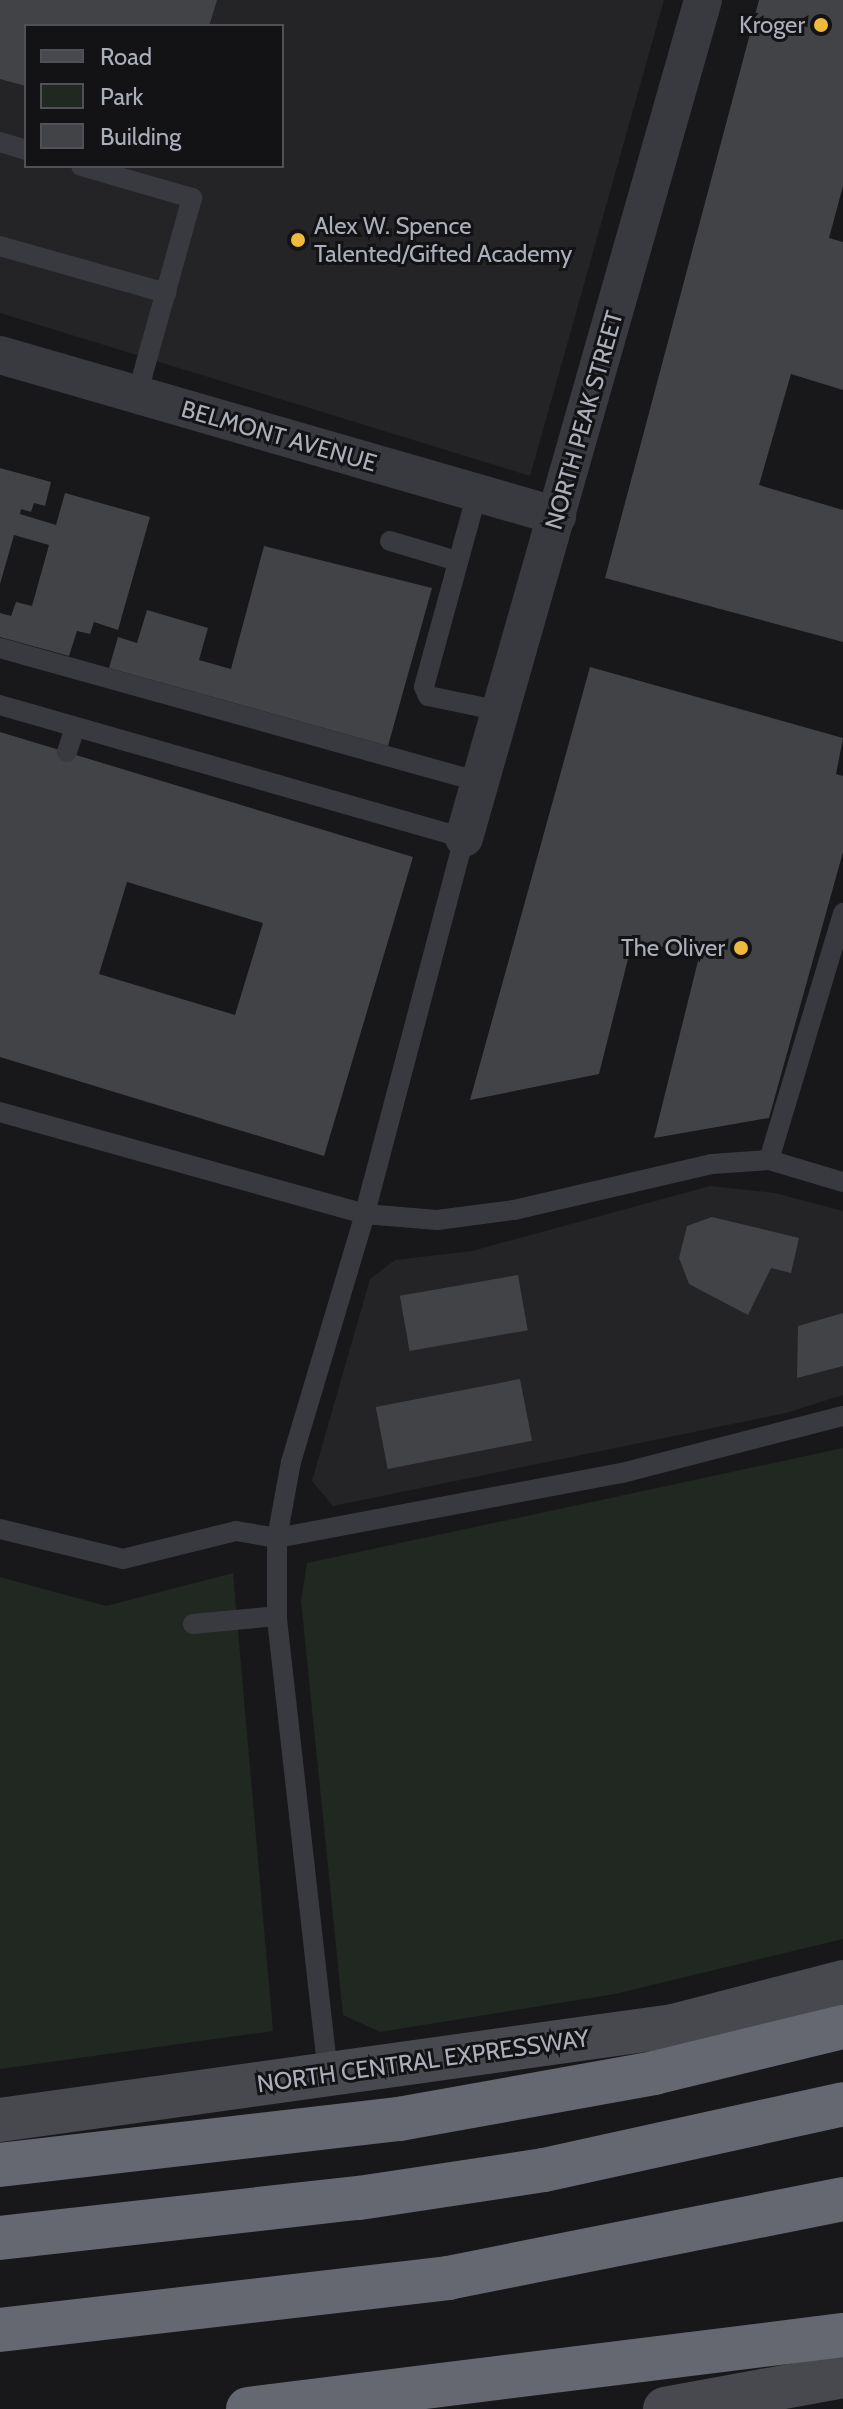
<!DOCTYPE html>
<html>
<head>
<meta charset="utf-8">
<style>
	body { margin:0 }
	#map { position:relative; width:843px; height:2409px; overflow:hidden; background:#18181a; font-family:Cabin,sans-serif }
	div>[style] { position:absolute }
	.built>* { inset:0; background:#242427 }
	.green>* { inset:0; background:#202821 }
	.building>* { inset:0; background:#424347; transform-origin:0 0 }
	.lane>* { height:20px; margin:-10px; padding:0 10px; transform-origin:10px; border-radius:10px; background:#393a3f }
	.street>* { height:38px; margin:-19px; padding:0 19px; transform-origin:19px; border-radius:19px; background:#393a3f }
	.secondary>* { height:44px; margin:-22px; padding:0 22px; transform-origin:22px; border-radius:22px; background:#47494f }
	.highway>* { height:44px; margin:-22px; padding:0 22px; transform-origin:22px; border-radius:22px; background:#656870 }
	.dots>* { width:22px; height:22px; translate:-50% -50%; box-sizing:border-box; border:4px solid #131315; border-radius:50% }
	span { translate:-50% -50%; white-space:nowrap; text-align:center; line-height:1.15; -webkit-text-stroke:6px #131315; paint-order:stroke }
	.poi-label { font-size:24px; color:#abafba }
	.right { translate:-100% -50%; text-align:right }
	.left { translate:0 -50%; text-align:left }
	.street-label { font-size:24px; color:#abafba }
	.legend { position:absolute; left:24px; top:24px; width:260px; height:144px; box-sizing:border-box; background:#131315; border:2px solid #505157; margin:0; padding:10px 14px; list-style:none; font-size:24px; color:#abafba }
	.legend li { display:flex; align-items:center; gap:16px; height:40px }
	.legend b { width:40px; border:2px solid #505157 }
</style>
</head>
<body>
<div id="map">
	<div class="built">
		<i style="clip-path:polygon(evenodd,0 0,664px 0,530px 476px,0 313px,0 0,26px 26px,282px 26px,282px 166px,26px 166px,26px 26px)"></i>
		<i style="clip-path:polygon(710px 1186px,775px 1193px,843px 1211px,843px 1395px,786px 1413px,333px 1506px,312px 1481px,370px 1279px,395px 1260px,472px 1251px)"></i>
	</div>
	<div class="green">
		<i style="clip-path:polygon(843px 1448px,843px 1939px,615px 1994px,380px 2032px,343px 2015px,301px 1600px,307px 1563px)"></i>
		<i style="clip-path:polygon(233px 1573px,273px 2031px,0 2069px,0 1577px,106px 1606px)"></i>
	</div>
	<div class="building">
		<i style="clip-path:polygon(0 0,217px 0,209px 26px,26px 26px,26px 86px,0 79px)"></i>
		<i style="clip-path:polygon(759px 0,843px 0,843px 186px,829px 238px,843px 242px,843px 390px,791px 374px,759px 485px,843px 510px,843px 642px,605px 578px)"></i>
		<i style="clip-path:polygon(0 468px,51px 482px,45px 506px,34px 503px,31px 512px,21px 509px,20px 514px,56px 525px,65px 493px,150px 517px,118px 630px,94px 622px,90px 634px,77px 631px,69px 656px,0 637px,0 613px,11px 616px,16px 602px,32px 606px,49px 545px,14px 535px,0 584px)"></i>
		<i style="clip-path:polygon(264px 546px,432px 588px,388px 746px,109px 668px,118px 637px,137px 643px,147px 610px,208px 628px,199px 660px,231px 669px)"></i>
		<i style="clip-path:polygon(590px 667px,843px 738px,836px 774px,843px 776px,843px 852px,769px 1118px,654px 1138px,699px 957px,633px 939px,599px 1074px,470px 1100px)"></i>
		<i style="clip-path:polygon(evenodd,0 732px,413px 857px,324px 1156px,0 1057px,0 732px,127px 882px,263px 923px,235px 1015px,99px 974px,127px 882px)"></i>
		<i style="clip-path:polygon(712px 1217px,799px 1238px,791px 1273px,771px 1268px,748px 1315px,689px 1284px,679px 1258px,687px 1226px)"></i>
		<i style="left:518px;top:1275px;width:56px;height:120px;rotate:80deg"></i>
		<i style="clip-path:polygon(843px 1313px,843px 1366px,797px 1378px,798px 1326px)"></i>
		<i style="left:520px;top:1379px;width:63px;height:147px;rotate:79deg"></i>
	</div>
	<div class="lane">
		<i style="left:0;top:142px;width:27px;rotate:17deg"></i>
		<i style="left:81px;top:166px;width:116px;rotate:16.1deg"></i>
		<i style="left:192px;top:198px;width:205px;rotate:105.6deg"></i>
		<i style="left:0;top:246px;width:173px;rotate:15.8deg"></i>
		<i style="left:477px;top:493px;width:201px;rotate:105.3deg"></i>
		<i style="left:424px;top:687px;width:10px;rotate:66deg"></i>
		<i style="left:428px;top:696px;width:75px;rotate:11.6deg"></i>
		<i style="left:390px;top:541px;width:70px;rotate:16.6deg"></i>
		<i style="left:0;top:648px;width:498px;rotate:15.6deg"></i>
		<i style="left:0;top:705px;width:483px;rotate:16deg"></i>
		<i style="left:464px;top:838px;width:389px;rotate:104.8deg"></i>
		<i style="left:365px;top:1214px;width:379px;rotate:-164.4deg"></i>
		<i style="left:67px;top:752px;width:26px;rotate:-72deg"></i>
		<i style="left:769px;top:1160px;width:258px;rotate:-73.3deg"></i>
		<i style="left:0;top:1529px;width:127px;rotate:13.7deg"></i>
		<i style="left:123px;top:1559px;width:116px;rotate:-13.9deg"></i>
		<i style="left:236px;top:1531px;width:42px;rotate:9.7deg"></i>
		<i style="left:277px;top:1538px;width:351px;rotate:-10.7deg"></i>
		<i style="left:622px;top:1473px;width:228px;rotate:-14.5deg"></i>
		<i style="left:193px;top:1624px;width:84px;rotate:-5.4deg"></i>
		<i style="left:328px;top:2074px;width:461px;rotate:-96.4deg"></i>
		<i style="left:277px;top:1616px;width:78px;rotate:-90deg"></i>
		<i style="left:277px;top:1538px;width:77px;rotate:-79.6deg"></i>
		<i style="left:291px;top:1462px;width:259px;rotate:-73.4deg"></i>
		<i style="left:365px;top:1214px;width:72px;rotate:4.8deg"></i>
		<i style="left:437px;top:1220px;width:78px;rotate:-7.4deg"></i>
		<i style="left:514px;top:1210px;width:203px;rotate:-13.1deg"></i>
		<i style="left:712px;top:1164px;width:57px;rotate:-4deg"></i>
		<i style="left:769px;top:1160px;width:77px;rotate:16.6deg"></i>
	</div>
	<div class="street">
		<i style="left:0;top:355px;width:580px;rotate:16.12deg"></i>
		<i style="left:464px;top:838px;width:871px;rotate:-74.08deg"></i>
	</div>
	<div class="secondary">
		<i style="left:0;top:2120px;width:680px;rotate:-7.95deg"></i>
		<i style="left:673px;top:2026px;width:176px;rotate:-14.5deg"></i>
		<i style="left:665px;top:2409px;width:181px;rotate:-10.5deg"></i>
	</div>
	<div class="highway">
		<i style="left:0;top:2165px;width:402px;rotate:-6.6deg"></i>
		<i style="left:399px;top:2119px;width:259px;rotate:-10.2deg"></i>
		<i style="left:654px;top:2073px;width:195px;rotate:-13.7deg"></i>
		<i style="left:0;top:2238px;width:361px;rotate:-6.4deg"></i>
		<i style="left:359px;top:2198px;width:187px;rotate:-8.6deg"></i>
		<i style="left:544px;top:2170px;width:306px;rotate:-12.4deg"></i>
		<i style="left:0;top:2330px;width:451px;rotate:-6.6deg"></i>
		<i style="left:448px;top:2278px;width:403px;rotate:-11.3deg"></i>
		<i style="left:248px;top:2409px;width:600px;rotate:-7.09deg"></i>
	</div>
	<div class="dots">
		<i style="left:821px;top:25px;background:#eeb93c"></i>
		<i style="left:298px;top:240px;background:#eeb93c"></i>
		<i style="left:741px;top:948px;background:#eeb93c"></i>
	</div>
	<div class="poi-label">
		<span class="right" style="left:805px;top:25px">Kroger</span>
		<span class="left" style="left:314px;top:240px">Alex W. Spence<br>Talented/Gifted Academy</span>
		<span class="right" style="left:725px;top:948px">The Oliver</span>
	</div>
	<div class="street-label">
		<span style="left:584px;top:420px;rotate:-74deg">NORTH PEAK STREET</span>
		<span style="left:279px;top:436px;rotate:16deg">BELMONT AVENUE</span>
		<span style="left:423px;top:2061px;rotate:-8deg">NORTH CENTRAL EXPRESSWAY</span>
	</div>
	<ul class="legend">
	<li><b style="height:10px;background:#47494f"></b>Road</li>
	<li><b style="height:22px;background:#202821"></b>Park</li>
	<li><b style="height:22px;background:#424347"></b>Building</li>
	</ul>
</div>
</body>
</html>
